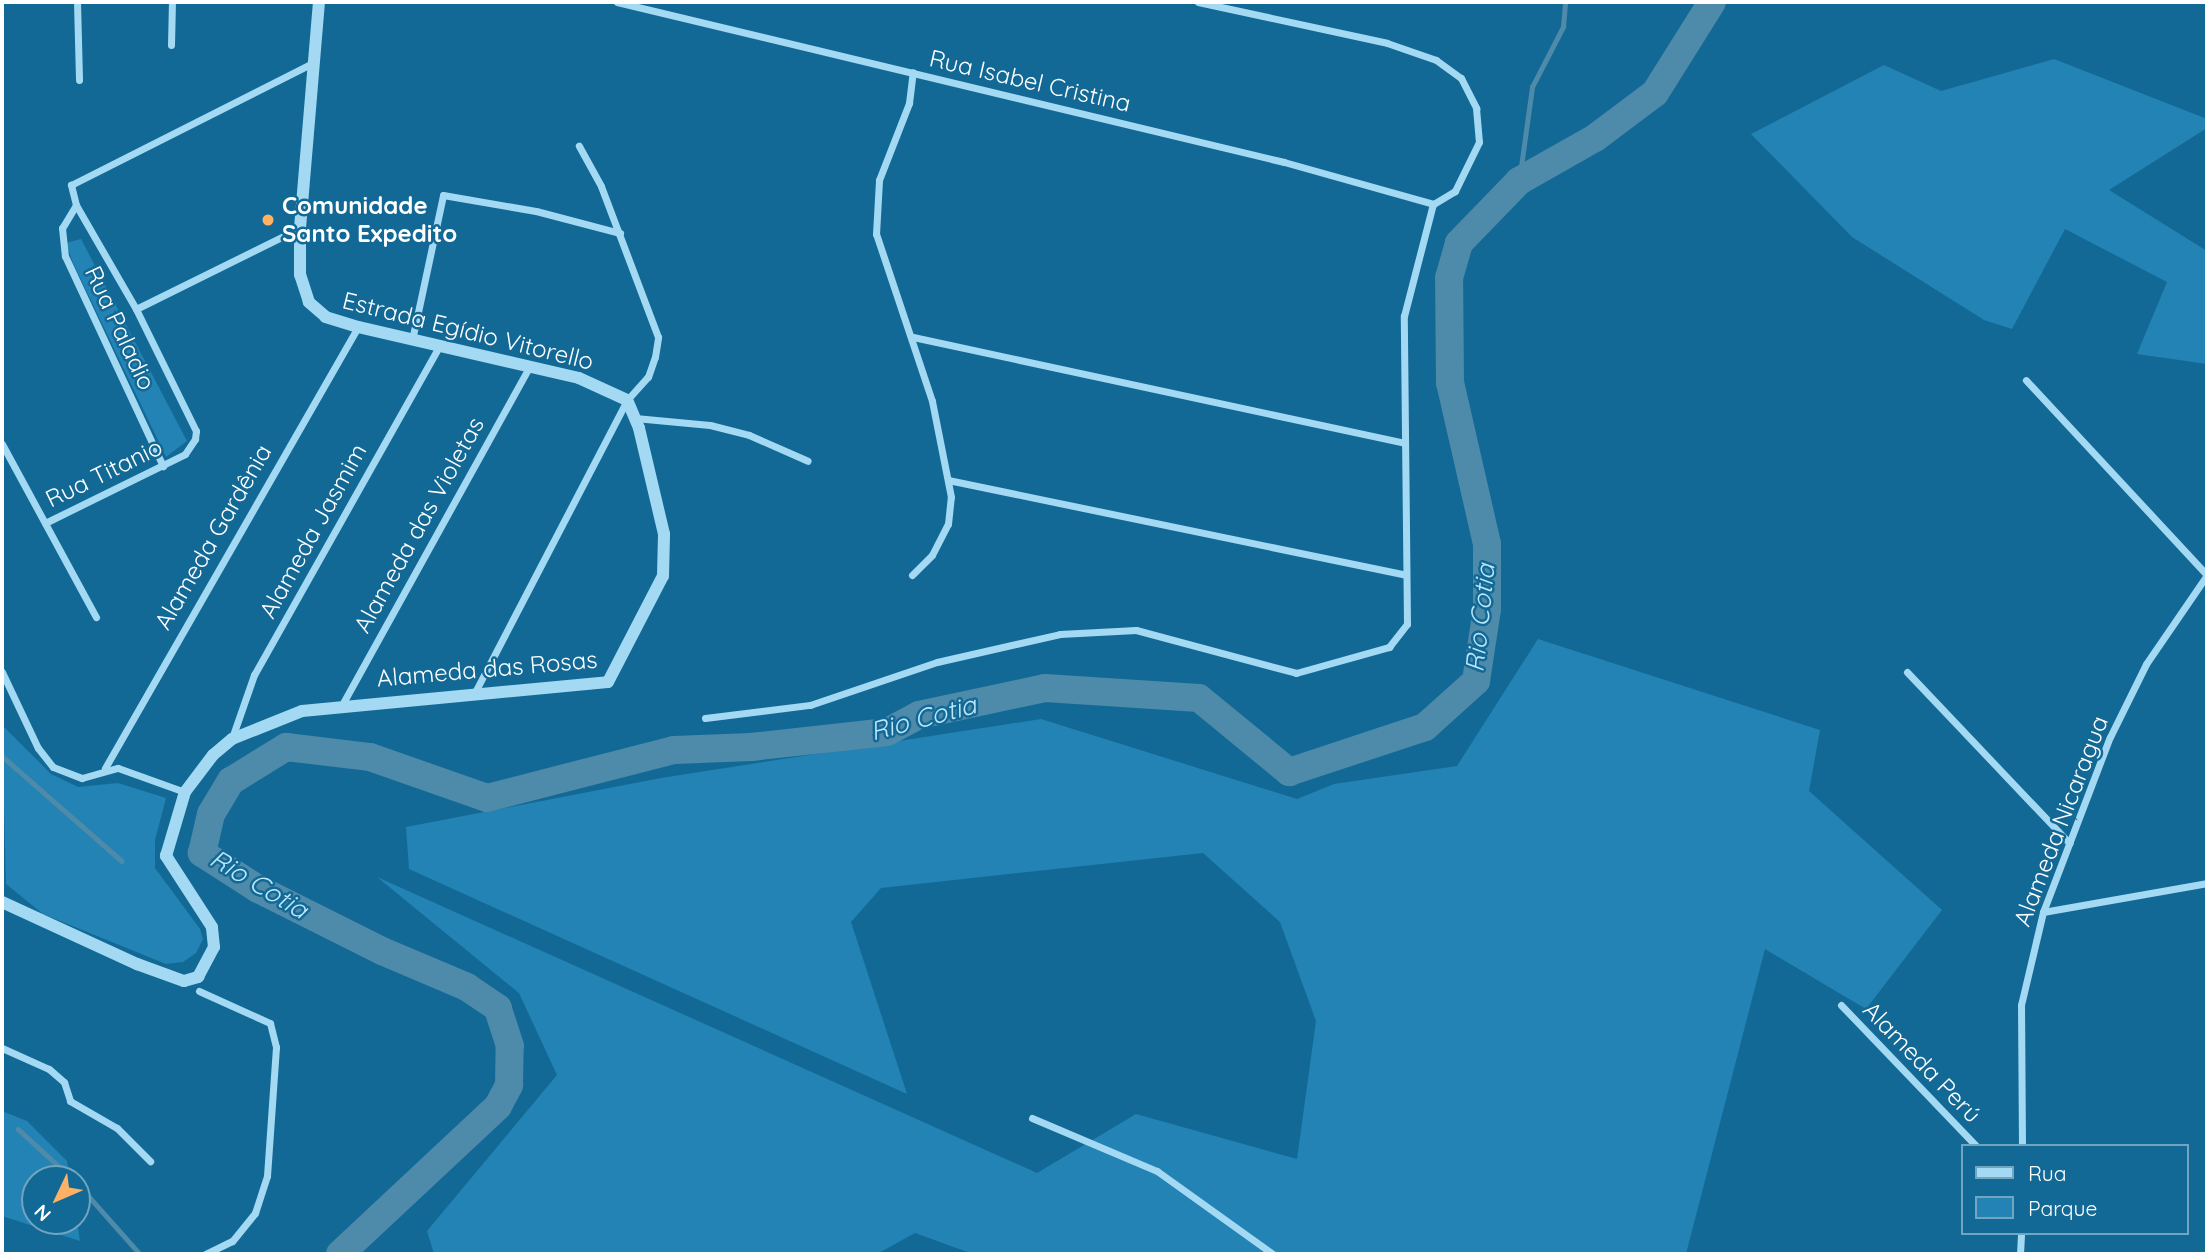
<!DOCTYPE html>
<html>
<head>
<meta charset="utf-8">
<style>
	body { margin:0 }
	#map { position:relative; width:2209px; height:1256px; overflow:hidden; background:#136996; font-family:Quicksand,sans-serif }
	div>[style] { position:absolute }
	.green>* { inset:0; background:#2283b4 }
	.stream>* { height:4.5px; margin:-2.25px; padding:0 2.25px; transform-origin:2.25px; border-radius:2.25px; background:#4e8aa9 }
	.river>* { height:28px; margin:-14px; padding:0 14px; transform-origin:14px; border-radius:14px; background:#4e8aa9 }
	.minor>* { height:7px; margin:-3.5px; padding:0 3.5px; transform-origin:3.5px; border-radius:3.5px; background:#a4d9f3 }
	.tertiary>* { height:12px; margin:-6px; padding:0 6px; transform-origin:6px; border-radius:6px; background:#a4d9f3 }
	.dots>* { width:19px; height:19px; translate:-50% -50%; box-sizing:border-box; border:4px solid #136996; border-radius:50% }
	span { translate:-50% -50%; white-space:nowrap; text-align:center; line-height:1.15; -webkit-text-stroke:5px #136996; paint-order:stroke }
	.street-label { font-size:24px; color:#fff }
	.poi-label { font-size:24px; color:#fff; font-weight:700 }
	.left { translate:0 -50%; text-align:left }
	.water-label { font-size:26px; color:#bce6fa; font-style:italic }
	.frame { position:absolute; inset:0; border:4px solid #fff; pointer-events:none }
	.legend { position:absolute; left:1961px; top:1144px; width:228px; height:91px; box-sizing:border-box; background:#136996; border:2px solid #71a5c0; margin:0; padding:9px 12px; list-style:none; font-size:21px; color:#fff }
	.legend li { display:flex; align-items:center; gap:14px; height:35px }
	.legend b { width:35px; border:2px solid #71a5c0 }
	.north { position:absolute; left:21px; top:1165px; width:70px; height:70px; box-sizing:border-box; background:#136996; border:2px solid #71a5c0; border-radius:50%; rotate:226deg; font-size:19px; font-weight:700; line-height:28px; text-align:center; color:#fff }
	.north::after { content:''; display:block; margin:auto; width:24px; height:32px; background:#ffb165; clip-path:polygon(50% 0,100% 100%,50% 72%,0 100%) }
</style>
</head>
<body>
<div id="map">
	<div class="green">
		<i style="clip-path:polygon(2054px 59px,2207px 119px,2207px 128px,2109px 190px,2207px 251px,2207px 364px,2137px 354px,2167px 282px,2065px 229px,2012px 329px,1984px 320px,1852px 237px,1751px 134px,1884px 65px,1941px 91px)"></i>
		<i style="clip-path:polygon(81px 239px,187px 441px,166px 457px,73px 263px,66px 243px)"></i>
		<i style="clip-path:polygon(1538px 639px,1820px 730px,1809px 791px,1942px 910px,1866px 1009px,1765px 949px,1686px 1254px,973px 1254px,915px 1233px,877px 1254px,434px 1254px,427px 1231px,557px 1075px,519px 993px,377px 877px,1037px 1173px,1136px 1114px,1297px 1159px,1316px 1021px,1280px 922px,1203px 853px,881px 888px,851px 922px,907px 1094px,409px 869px,406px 827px,661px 778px,1041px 719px,1297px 799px,1334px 784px,1457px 766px)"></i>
		<i style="clip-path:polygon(2px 725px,51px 774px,78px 787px,118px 783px,166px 798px,155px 840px,155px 868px,200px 929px,203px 939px,196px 953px,183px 962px,166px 964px,43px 914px,6px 884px)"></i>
		<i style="clip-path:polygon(2px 1111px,27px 1121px,67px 1161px,70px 1179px,35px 1179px,35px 1221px,77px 1221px,80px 1241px,2px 1216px)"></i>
	</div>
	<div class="stream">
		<i style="left:1519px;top:181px;width:95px;rotate:-82.1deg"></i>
		<i style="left:1532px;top:87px;width:68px;rotate:-62.7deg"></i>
		<i style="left:1563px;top:27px;width:25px;rotate:-85deg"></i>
		<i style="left:2px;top:756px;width:159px;rotate:41.2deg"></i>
		<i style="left:18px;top:1129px;width:74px;rotate:42.3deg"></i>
		<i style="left:77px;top:1183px;width:95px;rotate:48.4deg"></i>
	</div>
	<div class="river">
		<i style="left:340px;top:1254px;width:216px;rotate:-43.1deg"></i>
		<i style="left:498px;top:1106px;width:24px;rotate:-62deg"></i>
		<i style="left:509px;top:1085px;width:39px;rotate:-89deg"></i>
		<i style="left:510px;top:1046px;width:40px;rotate:-108deg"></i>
		<i style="left:498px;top:1008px;width:37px;rotate:-146deg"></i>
		<i style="left:467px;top:987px;width:92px;rotate:-157deg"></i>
		<i style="left:382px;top:951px;width:139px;rotate:-153.4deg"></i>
		<i style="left:258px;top:889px;width:67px;rotate:-147.3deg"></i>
		<i style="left:202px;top:853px;width:40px;rotate:-77deg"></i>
		<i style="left:211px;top:814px;width:39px;rotate:-59deg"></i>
		<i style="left:231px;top:781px;width:65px;rotate:-31.7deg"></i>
		<i style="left:286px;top:747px;width:85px;rotate:6.8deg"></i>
		<i style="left:370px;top:757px;width:124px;rotate:19.3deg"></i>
		<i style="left:487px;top:798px;width:193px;rotate:-14.4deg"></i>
		<i style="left:674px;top:750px;width:77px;rotate:-2.2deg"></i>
		<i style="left:751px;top:747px;width:137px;rotate:-6.3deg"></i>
		<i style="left:887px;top:732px;width:36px;rotate:-28deg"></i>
		<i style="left:919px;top:715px;width:129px;rotate:-12.1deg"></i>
		<i style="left:1045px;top:688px;width:154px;rotate:3.7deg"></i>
		<i style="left:1199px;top:698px;width:117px;rotate:39.4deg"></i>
		<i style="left:1289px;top:772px;width:143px;rotate:-18.3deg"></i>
		<i style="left:1425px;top:727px;width:69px;rotate:-42deg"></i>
		<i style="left:1476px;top:681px;width:73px;rotate:-81.3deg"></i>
		<i style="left:1487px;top:609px;width:65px;rotate:-90deg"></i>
		<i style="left:1487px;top:544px;width:165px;rotate:-102.9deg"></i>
		<i style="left:1450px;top:383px;width:105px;rotate:-90.5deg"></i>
		<i style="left:1449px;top:278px;width:36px;rotate:-74deg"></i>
		<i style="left:1459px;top:243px;width:86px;rotate:-45.9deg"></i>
		<i style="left:1519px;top:181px;width:87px;rotate:-29.5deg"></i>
		<i style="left:1595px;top:138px;width:75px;rotate:-36.9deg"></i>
		<i style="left:1655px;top:93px;width:107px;rotate:-57.9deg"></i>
	</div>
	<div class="minor">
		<i style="left:77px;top:2px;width:78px;rotate:88.5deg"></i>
		<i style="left:617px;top:2px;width:686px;rotate:13.49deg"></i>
		<i style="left:1284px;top:162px;width:155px;rotate:15.7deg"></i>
		<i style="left:1198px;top:2px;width:193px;rotate:12.2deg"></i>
		<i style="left:1387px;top:43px;width:52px;rotate:19.1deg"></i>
		<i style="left:1436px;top:60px;width:31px;rotate:36deg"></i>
		<i style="left:1461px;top:78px;width:34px;rotate:63deg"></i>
		<i style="left:1476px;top:108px;width:34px;rotate:85deg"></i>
		<i style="left:1479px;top:142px;width:55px;rotate:116.1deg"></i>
		<i style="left:1455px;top:191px;width:26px;rotate:149deg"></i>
		<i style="left:171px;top:45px;width:43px;rotate:-88.7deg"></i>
		<i style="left:76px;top:205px;width:27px;rotate:121deg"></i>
		<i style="left:62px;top:228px;width:28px;rotate:84deg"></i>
		<i style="left:65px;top:256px;width:232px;rotate:65deg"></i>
		<i style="left:136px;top:309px;width:183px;rotate:-26.3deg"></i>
		<i style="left:913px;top:337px;width:503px;rotate:12.16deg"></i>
		<i style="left:412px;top:340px;width:148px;rotate:-77.9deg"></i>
		<i style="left:443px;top:195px;width:94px;rotate:9.8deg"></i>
		<i style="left:536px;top:211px;width:87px;rotate:14.7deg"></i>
		<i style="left:635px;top:418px;width:75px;rotate:5.3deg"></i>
		<i style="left:710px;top:425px;width:40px;rotate:14.4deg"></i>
		<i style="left:749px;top:435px;width:64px;rotate:23.8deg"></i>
		<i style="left:2px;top:444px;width:197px;rotate:61.5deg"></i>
		<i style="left:948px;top:480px;width:465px;rotate:11.7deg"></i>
		<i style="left:45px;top:523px;width:156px;rotate:-26.2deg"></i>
		<i style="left:185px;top:454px;width:18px;rotate:-56deg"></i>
		<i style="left:195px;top:439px;width:8px;rotate:-83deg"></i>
		<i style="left:196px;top:431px;width:136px;rotate:-116.2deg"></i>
		<i style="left:136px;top:309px;width:120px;rotate:-120deg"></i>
		<i style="left:76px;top:205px;width:21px;rotate:-104deg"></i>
		<i style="left:71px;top:185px;width:271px;rotate:-26.8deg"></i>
		<i style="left:912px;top:575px;width:28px;rotate:-45deg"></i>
		<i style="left:932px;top:555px;width:35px;rotate:-63deg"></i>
		<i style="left:948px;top:524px;width:27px;rotate:-84deg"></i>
		<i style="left:951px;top:497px;width:98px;rotate:-101.2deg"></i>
		<i style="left:932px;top:401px;width:176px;rotate:-108.5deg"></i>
		<i style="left:876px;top:234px;width:54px;rotate:-86.8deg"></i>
		<i style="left:879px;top:180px;width:83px;rotate:-68.7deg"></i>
		<i style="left:909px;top:103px;width:31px;rotate:-83deg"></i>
		<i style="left:2px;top:672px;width:84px;rotate:64.7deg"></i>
		<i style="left:38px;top:748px;width:24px;rotate:52deg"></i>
		<i style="left:53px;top:767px;width:31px;rotate:21deg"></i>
		<i style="left:82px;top:778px;width:37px;rotate:-16deg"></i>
		<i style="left:118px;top:768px;width:71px;rotate:19.7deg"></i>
		<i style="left:1907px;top:672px;width:236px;rotate:46.5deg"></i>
		<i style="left:474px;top:694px;width:331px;rotate:-62.5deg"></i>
		<i style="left:627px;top:400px;width:31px;rotate:-48deg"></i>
		<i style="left:648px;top:377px;width:21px;rotate:-71deg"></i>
		<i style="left:655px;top:357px;width:20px;rotate:-81deg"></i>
		<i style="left:658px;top:337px;width:161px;rotate:-110.7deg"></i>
		<i style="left:601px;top:186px;width:46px;rotate:-118.8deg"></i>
		<i style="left:343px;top:703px;width:386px;rotate:-61deg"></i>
		<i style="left:705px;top:718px;width:106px;rotate:-7.1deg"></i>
		<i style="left:810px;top:705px;width:134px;rotate:-18.7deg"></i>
		<i style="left:937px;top:662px;width:126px;rotate:-12.8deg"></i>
		<i style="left:1060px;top:634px;width:76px;rotate:-3deg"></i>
		<i style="left:1136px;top:630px;width:166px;rotate:15deg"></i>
		<i style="left:1296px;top:673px;width:97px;rotate:-15.6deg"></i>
		<i style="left:1389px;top:647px;width:29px;rotate:-52deg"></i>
		<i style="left:1407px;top:624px;width:308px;rotate:-90.6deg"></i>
		<i style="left:1404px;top:316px;width:116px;rotate:-75.5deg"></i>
		<i style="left:232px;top:738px;width:67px;rotate:-70.8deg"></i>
		<i style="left:254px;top:675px;width:377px;rotate:-60.6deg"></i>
		<i style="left:105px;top:768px;width:508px;rotate:-60.16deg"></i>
		<i style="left:2043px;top:912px;width:167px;rotate:-10deg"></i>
		<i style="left:199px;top:991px;width:78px;rotate:24.3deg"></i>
		<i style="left:270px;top:1023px;width:25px;rotate:76deg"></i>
		<i style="left:276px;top:1047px;width:129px;rotate:94deg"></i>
		<i style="left:267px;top:1176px;width:39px;rotate:108deg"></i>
		<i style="left:255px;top:1213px;width:36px;rotate:129deg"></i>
		<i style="left:232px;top:1241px;width:30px;rotate:154deg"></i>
		<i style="left:1841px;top:1005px;width:195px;rotate:46.2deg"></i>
		<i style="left:2px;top:1048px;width:51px;rotate:24.1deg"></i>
		<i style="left:49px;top:1069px;width:20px;rotate:41deg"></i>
		<i style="left:64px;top:1082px;width:20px;rotate:72deg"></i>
		<i style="left:70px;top:1101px;width:54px;rotate:29.9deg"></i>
		<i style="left:117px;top:1128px;width:47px;rotate:45deg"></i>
		<i style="left:1032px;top:1118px;width:136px;rotate:23deg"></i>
		<i style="left:1157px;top:1171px;width:143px;rotate:35.6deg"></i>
		<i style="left:2022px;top:1146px;width:141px;rotate:-90.4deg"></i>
		<i style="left:2021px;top:1005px;width:96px;rotate:-76.7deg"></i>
		<i style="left:2043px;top:912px;width:187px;rotate:-69.1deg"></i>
		<i style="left:2110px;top:737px;width:81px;rotate:-63.7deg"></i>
		<i style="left:2146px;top:664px;width:108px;rotate:-55.6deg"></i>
		<i style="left:2207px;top:575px;width:266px;rotate:-132.9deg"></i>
		<i style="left:2020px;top:1254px;width:21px;rotate:-87deg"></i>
	</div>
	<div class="tertiary">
		<i style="left:2px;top:902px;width:149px;rotate:24.7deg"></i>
		<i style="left:137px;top:964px;width:50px;rotate:19.9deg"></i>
		<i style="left:184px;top:981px;width:15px;rotate:-16deg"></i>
		<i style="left:198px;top:977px;width:34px;rotate:-62deg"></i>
		<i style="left:214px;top:947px;width:20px;rotate:-96deg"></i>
		<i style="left:212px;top:927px;width:85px;rotate:-122.9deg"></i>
		<i style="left:166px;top:856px;width:67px;rotate:-73.5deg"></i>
		<i style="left:185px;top:792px;width:46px;rotate:-52.9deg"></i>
		<i style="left:213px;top:755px;width:25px;rotate:-40deg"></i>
		<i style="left:232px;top:739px;width:75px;rotate:-21.8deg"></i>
		<i style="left:302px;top:711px;width:307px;rotate:-5.4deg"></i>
		<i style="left:608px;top:682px;width:119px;rotate:-62.6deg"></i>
		<i style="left:663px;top:576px;width:42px;rotate:-88.6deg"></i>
		<i style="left:664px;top:534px;width:109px;rotate:-103.3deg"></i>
		<i style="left:639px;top:428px;width:30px;rotate:-113deg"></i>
		<i style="left:627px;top:400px;width:53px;rotate:-155.4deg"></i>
		<i style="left:579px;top:378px;width:227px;rotate:-167deg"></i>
		<i style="left:358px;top:327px;width:34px;rotate:-163deg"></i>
		<i style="left:326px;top:317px;width:23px;rotate:-139deg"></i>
		<i style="left:309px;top:302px;width:28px;rotate:-108deg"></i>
		<i style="left:300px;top:275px;width:47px;rotate:-90deg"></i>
		<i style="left:300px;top:228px;width:227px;rotate:-85.2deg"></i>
	</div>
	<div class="dots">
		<i style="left:268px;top:220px;background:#ffb165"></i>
	</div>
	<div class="street-label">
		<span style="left:1030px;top:81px;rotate:13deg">Rua Isabel Cristina</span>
		<span style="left:120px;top:328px;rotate:65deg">Rua Paladio</span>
		<span style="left:468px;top:331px;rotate:14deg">Estrada Egídio Vitorello</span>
		<span style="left:104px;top:473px;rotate:-26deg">Rua Titanio</span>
		<span style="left:419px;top:525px;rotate:-61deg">Alameda das Violetas</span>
		<span style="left:313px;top:531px;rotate:-61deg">Alameda Jasmim</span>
		<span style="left:213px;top:537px;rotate:-60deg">Alameda Gardênia</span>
		<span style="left:487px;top:669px;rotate:-5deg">Alameda das Rosas</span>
		<span style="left:2061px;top:821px;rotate:-69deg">Alameda Nicaragua</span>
		<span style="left:1922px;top:1062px;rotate:46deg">Alameda Perú</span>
	</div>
	<div class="poi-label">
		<span class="left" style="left:282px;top:220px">Comunidade<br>Santo Expedito</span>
	</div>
	<div class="water-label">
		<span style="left:1480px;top:618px;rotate:-84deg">Rio Cotia</span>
		<span style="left:923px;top:718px;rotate:-15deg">Rio Cotia</span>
		<span style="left:259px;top:884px;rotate:31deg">Rio Cotia</span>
	</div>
	<div class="frame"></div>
	<ul class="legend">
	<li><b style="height:9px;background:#a4d9f3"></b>Rua</li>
	<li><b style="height:19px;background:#2283b4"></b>Parque</li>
	</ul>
	<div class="north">N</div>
</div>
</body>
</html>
